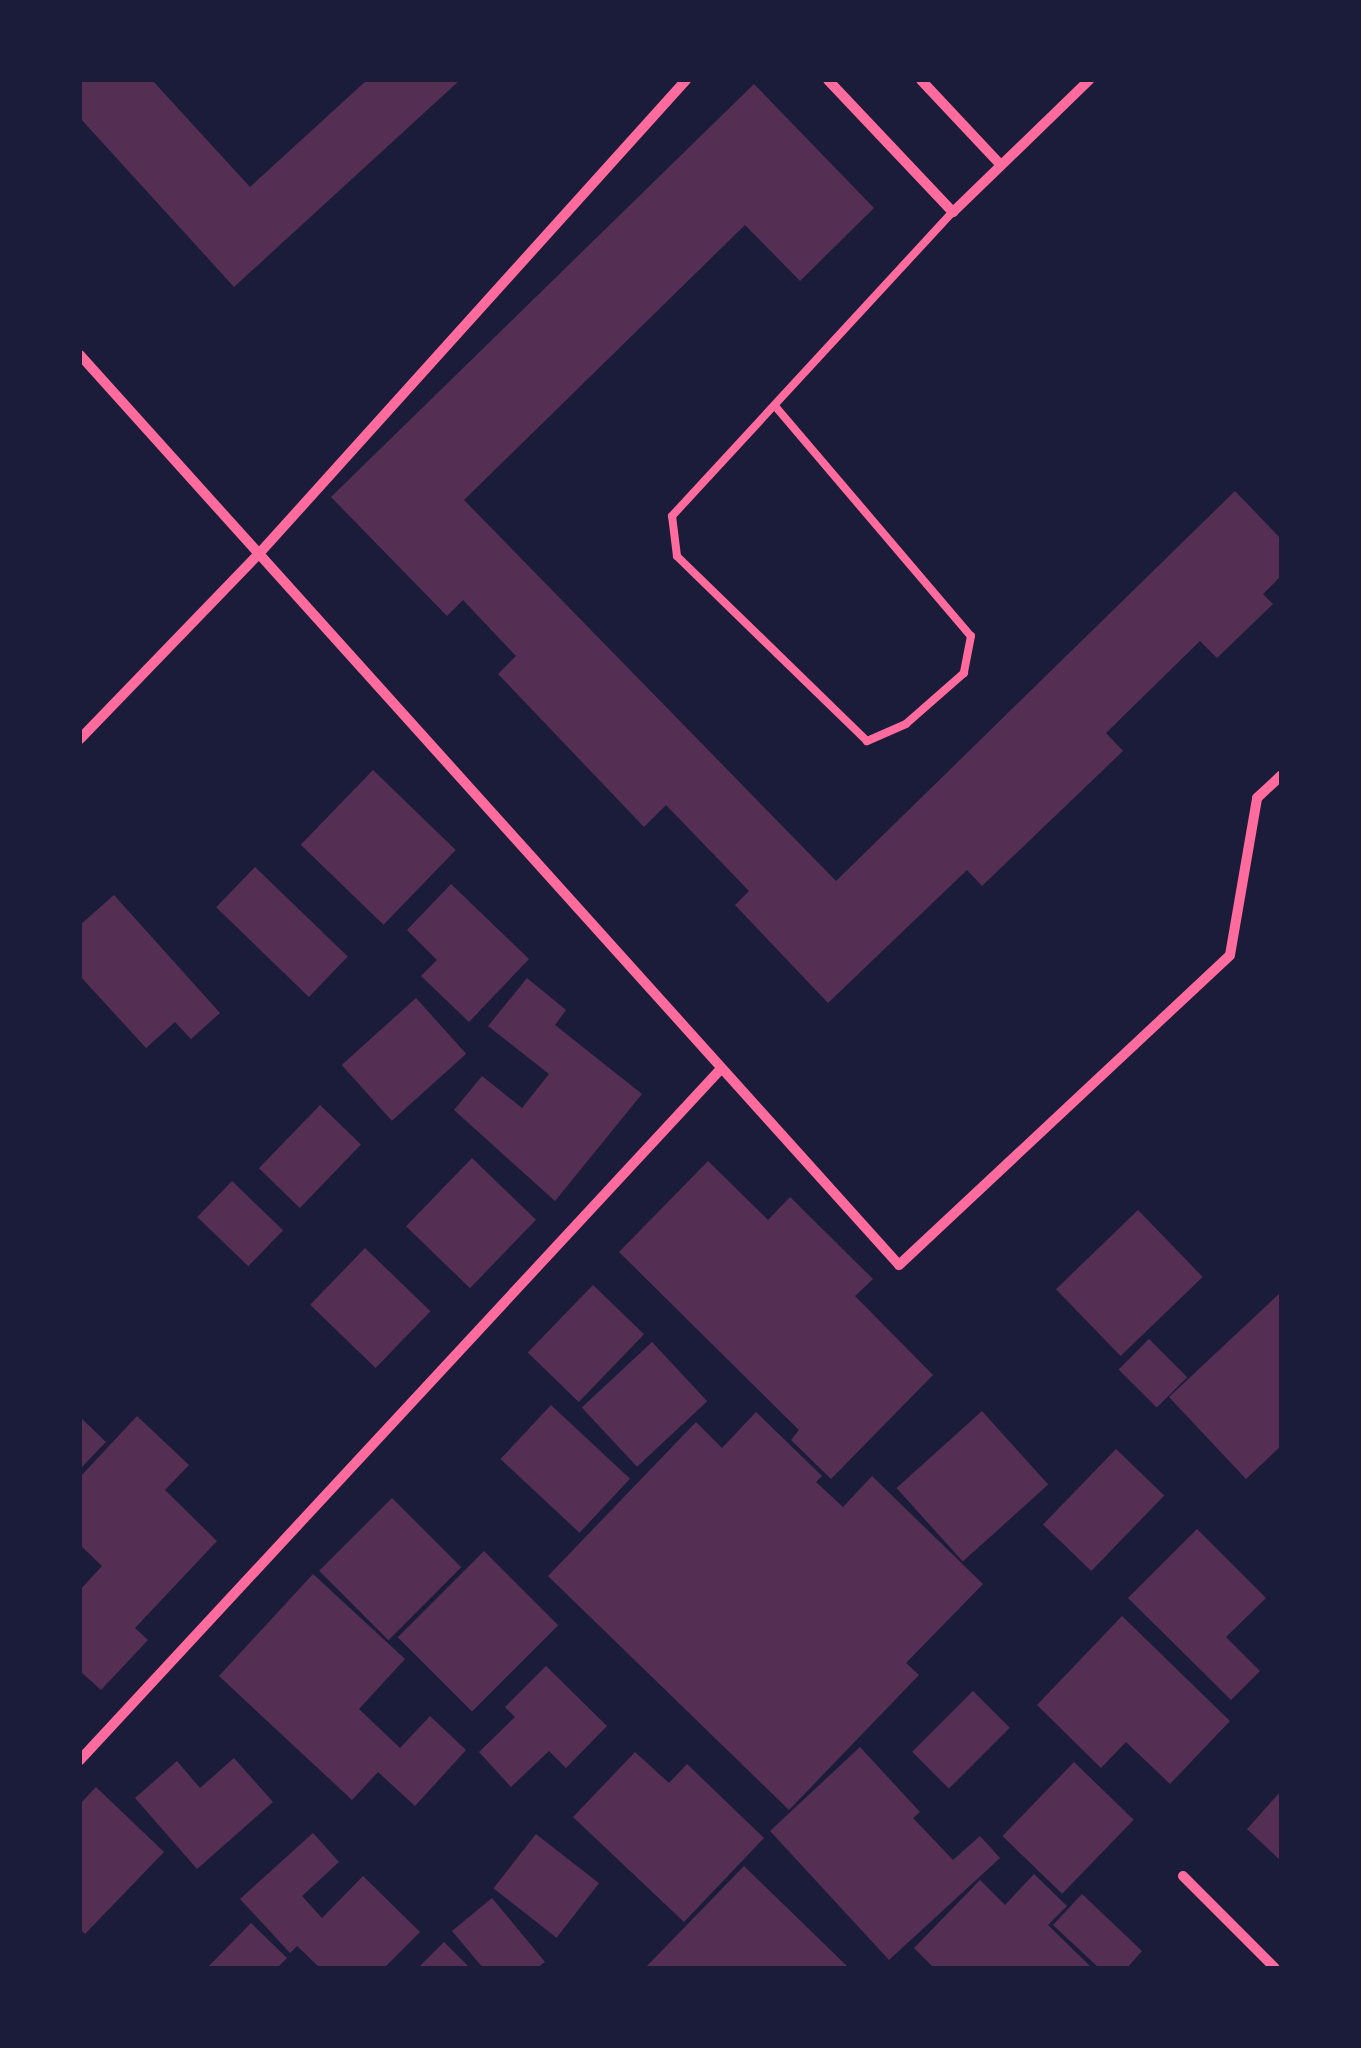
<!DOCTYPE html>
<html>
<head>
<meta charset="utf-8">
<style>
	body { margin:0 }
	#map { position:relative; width:1361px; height:2048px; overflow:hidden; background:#1b1b3a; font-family:"Varela Round",sans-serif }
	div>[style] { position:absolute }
	.building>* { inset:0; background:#542f53; transform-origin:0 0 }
	.service>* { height:8px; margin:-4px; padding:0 4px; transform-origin:4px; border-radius:4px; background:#ff6b9d }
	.minor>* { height:10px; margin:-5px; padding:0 5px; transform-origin:5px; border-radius:5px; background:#ff6b9d }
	span { translate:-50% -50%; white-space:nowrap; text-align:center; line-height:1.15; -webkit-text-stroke:8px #1b1b3a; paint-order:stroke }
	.frame { position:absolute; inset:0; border:82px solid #1b1b3a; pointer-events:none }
</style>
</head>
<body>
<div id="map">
	<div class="building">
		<i style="clip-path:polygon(80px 80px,152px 80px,250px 187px,367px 80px,460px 80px,234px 287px,80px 118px)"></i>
		<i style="clip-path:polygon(754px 84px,874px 208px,800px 281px,745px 225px,464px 500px,836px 881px,1235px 491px,1281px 539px,1281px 576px,1263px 594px,1273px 604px,1217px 658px,1200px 641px,1106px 733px,1123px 751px,982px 886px,967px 870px,828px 1003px,735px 905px,749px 891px,666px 805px,644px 827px,498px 674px,516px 656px,463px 600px,447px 616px,331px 497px)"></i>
		<i style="left:373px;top:770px;width:115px;height:104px;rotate:44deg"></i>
		<i style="left:255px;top:867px;width:129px;height:56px;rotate:44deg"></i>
		<i style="clip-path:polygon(451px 884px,529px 959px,469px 1022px,421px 976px,437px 960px,407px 930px)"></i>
		<i style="clip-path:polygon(114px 895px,220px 1013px,191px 1039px,175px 1022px,146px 1048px,80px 976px,80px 925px)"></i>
		<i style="clip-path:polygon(527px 978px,566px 1010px,555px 1025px,642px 1094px,555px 1201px,454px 1110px,482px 1076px,522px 1108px,549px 1074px,488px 1026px)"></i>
		<i style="left:416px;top:998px;width:75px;height:100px;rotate:48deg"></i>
		<i style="left:320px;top:1105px;width:57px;height:88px;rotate:44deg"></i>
		<i style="left:472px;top:1158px;width:89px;height:95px;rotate:44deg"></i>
		<i style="clip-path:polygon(708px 1161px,768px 1220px,790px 1197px,873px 1279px,855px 1296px,933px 1375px,831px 1479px,791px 1440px,799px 1430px,619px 1252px)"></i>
		<i style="left:232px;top:1181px;width:71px;height:50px;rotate:44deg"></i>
		<i style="left:1138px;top:1210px;width:93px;height:114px;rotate:46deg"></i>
		<i style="left:365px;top:1248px;width:91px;height:79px;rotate:44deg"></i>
		<i style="left:593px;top:1285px;width:71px;height:94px;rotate:44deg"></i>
		<i style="clip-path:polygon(1281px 1292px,1281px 1446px,1246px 1479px,1169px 1397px)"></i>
		<i style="left:1149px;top:1339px;width:54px;height:43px;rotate:45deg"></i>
		<i style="left:652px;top:1342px;width:81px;height:96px;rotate:47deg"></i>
		<i style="left:551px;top:1405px;width:108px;height:74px;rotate:43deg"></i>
		<i style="left:982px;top:1411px;width:99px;height:115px;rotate:48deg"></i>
		<i style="clip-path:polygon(756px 1412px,822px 1476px,816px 1482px,843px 1507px,872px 1476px,983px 1584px,906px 1663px,919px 1675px,789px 1810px,548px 1576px,696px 1422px,722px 1448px)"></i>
		<i style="clip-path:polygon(137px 1416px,189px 1465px,165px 1490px,217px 1541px,135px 1628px,148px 1640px,101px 1690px,80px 1671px,80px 1590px,102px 1566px,80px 1545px,80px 1477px)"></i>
		<i style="clip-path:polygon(80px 1417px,106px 1442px,80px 1469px)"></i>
		<i style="left:1116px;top:1449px;width:67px;height:105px;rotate:44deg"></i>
		<i style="left:392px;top:1498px;width:98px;height:103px;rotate:45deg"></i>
		<i style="clip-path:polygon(1197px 1529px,1266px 1598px,1226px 1637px,1260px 1671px,1231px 1700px,1128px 1598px)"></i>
		<i style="left:484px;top:1551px;width:105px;height:122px;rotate:45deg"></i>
		<i style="clip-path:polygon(313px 1574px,405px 1659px,359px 1709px,400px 1748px,430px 1716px,466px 1750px,415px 1806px,378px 1772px,352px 1800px,219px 1676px)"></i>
		<i style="clip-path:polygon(1122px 1616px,1230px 1721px,1170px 1784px,1126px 1742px,1101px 1768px,1037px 1705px)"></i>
		<i style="clip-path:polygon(546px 1666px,607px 1726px,566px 1768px,549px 1751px,511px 1787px,479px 1752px,515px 1717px,505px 1707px)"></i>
		<i style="left:973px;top:1691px;width:52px;height:86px;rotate:45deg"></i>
		<i style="clip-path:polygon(860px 1747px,920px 1812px,913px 1818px,953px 1860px,980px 1836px,1000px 1858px,889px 1960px,770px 1831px)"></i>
		<i style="clip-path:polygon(635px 1752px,669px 1783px,687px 1764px,764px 1838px,684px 1922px,573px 1817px)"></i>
		<i style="clip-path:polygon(234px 1758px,273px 1802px,197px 1869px,135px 1798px,177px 1761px,200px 1788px)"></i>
		<i style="left:1074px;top:1762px;width:83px;height:103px;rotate:44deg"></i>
		<i style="clip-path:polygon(96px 1787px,164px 1852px,85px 1934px,80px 1929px,80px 1804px)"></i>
		<i style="clip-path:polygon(1281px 1791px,1281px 1861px,1247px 1829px)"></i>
		<i style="clip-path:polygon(313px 1833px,339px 1862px,302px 1896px,322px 1918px,363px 1876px,420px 1932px,384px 1968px,320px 1968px,297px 1946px,290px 1953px,240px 1899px)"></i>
		<i style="left:536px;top:1834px;width:80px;height:69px;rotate:38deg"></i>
		<i style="clip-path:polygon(744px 1866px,849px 1968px,645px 1968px)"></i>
		<i style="clip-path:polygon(1034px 1874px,1067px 1906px,1048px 1925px,1092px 1968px,934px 1968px,914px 1948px,980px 1880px,1005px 1905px)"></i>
		<i style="clip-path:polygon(1082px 1894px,1142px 1951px,1127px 1968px,1099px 1968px,1053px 1925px)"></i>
		<i style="clip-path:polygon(492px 1898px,545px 1962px,537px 1968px,483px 1968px,452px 1931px)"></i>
		<i style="clip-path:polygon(251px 1923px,287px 1958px,277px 1968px,207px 1968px)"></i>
		<i style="clip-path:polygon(444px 1942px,470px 1968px,418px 1968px)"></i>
	</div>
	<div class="service">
		<i style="left:775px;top:406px;width:302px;rotate:49.6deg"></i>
		<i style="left:971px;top:636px;width:38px;rotate:101deg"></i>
		<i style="left:964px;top:673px;width:77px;rotate:138.7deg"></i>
		<i style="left:906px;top:724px;width:43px;rotate:156.4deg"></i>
		<i style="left:867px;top:741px;width:265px;rotate:-135.8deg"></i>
		<i style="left:677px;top:556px;width:40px;rotate:-97.1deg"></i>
		<i style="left:672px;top:516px;width:414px;rotate:-47.3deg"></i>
	</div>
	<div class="minor">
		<i style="left:828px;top:80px;width:182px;rotate:46.6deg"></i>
		<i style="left:953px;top:212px;width:190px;rotate:-44.1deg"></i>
		<i style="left:921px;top:80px;width:115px;rotate:46.8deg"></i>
		<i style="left:80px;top:355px;width:1224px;rotate:48.01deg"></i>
		<i style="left:899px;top:1265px;width:453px;rotate:-43.1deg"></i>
		<i style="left:1230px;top:955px;width:159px;rotate:-80.2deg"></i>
		<i style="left:1257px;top:798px;width:33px;rotate:-43deg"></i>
		<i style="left:80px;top:739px;width:255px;rotate:-46deg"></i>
		<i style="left:257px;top:556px;width:641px;rotate:-47.97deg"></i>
		<i style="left:80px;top:1760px;width:940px;rotate:-47.16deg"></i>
		<i style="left:1183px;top:1876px;width:130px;rotate:45deg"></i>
	</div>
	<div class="frame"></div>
</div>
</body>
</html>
